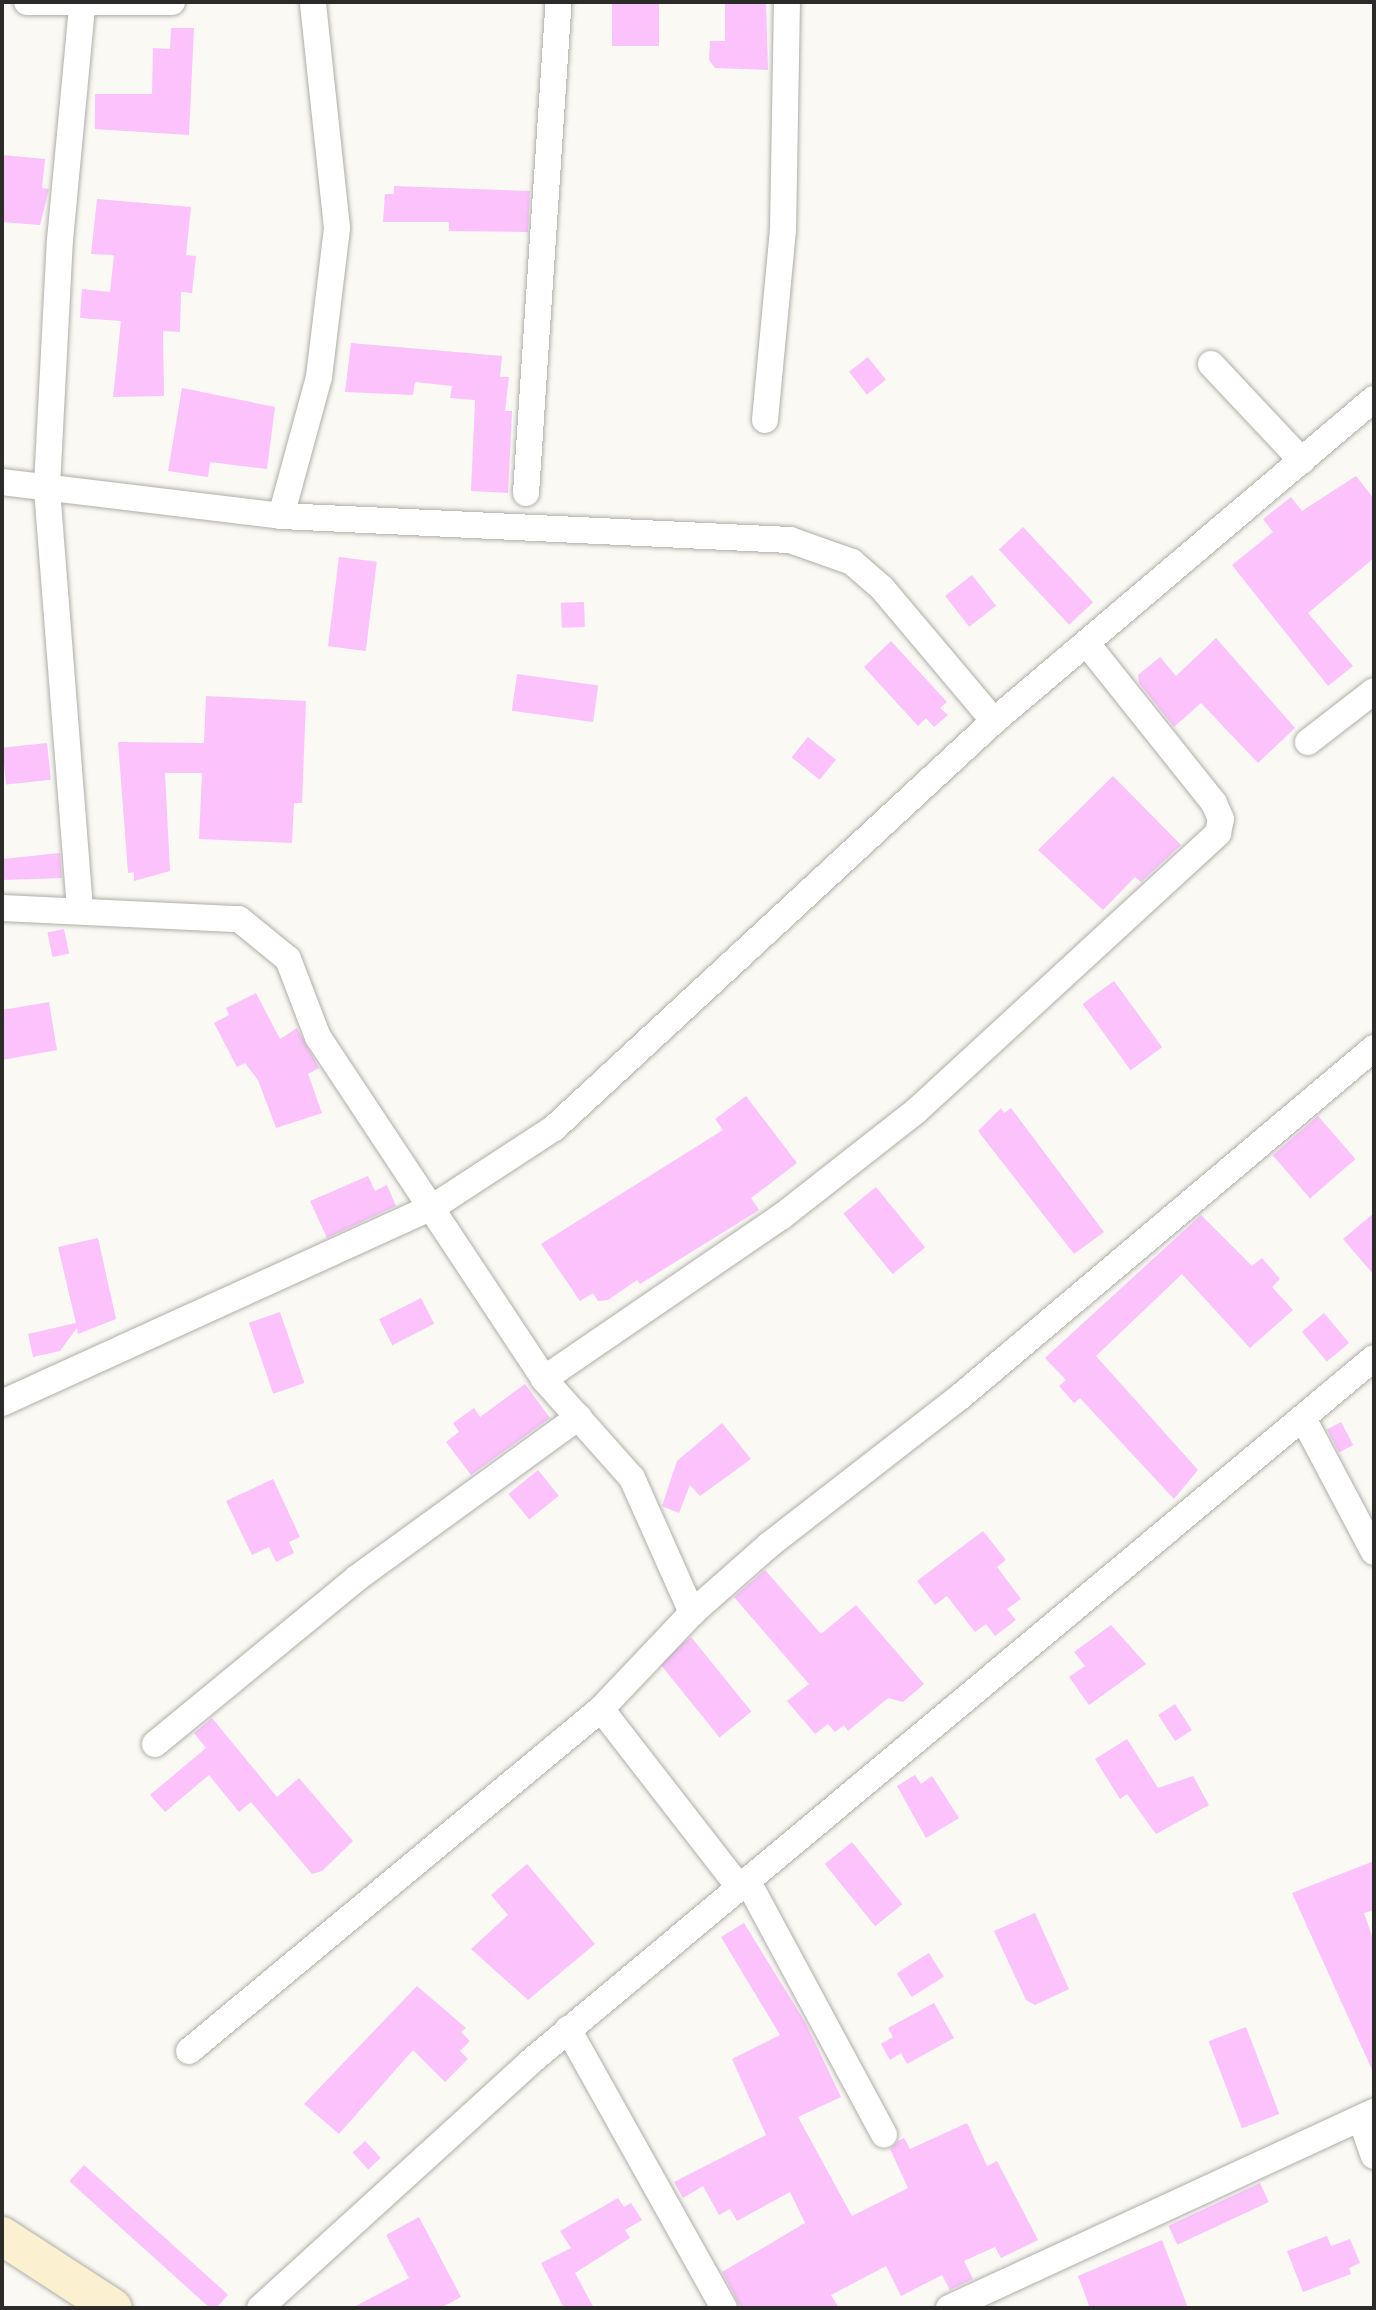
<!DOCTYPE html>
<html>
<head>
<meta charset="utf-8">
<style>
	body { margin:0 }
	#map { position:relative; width:1376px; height:2310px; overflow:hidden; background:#fbf9f4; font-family:"Space Grotesk",sans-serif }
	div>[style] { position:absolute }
	.building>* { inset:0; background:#fbc2fc; transform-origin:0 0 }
	.roads { filter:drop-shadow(0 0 2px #afaea9) drop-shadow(0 0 2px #afaea9) }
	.street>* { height:26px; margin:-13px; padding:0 13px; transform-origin:13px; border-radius:13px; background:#fff }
	.secondary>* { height:38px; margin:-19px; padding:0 19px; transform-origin:19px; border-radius:19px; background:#fbf1d0 }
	span { translate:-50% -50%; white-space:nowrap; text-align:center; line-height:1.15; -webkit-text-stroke:6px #fbf9f4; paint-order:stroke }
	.frame { position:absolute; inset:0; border:4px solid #2b2b29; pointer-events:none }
</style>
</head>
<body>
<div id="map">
	<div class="building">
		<i style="left:612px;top:2px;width:47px;height:44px"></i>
		<i style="clip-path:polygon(725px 2px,766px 2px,768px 70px,715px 68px,709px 60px,710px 41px,725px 41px)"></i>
		<i style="clip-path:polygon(171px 28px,194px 28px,189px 135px,95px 129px,95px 94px,152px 94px,153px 48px,170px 49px)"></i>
		<i style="clip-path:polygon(2px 155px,45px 159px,42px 188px,49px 189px,40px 225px,2px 222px)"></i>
		<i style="clip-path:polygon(394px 186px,530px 191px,528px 232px,449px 231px,449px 222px,383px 222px,385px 194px,394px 194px)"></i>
		<i style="clip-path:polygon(97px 199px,191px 207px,186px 255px,196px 256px,192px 293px,181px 292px,180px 332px,163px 331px,164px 396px,113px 397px,121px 321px,80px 318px,82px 289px,110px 292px,114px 255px,91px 254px)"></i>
		<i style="clip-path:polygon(351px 343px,502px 356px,500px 377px,509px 377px,505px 411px,512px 411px,508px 493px,471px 491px,475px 400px,450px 398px,452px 386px,415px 382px,413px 395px,345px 392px)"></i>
		<i style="left:868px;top:357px;width:29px;height:24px;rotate:52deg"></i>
		<i style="clip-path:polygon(182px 388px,275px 407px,267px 469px,210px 462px,208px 477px,168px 471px)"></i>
		<i style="clip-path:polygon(1356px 476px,1374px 499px,1374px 558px,1308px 613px,1353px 666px,1328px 686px,1232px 565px,1273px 532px,1263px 519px,1291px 497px,1302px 511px)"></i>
		<i style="left:1023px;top:527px;width:103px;height:33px;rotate:47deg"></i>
		<i style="left:339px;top:557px;width:38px;height:90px;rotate:7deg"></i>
		<i style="left:972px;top:575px;width:39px;height:34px;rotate:52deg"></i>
		<i style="left:584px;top:602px;width:25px;height:23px;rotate:88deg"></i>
		<i style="clip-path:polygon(1216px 638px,1295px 728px,1258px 763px,1201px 703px,1174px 727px,1139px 683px,1138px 675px,1160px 657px,1176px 676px)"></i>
		<i style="clip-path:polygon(891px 641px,947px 702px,940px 708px,948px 715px,934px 727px,926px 718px,918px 726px,864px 667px)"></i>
		<i style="left:517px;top:674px;width:82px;height:37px;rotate:8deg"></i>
		<i style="clip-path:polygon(206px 696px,306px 701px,302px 803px,294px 803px,292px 843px,199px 839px,202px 773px,165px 773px,170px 871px,134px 881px,134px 872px,128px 873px,118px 742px,204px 743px)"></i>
		<i style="left:808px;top:737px;width:36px;height:26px;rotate:39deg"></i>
		<i style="left:47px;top:743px;width:37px;height:45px;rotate:84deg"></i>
		<i style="clip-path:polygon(1113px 776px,1181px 845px,1141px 882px,1135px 877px,1103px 910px,1038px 850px)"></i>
		<i style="clip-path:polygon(60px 853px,62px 878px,2px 880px,2px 859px)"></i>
		<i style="left:64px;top:929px;width:25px;height:17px;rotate:78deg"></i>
		<i style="left:1114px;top:981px;width:82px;height:39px;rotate:54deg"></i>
		<i style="clip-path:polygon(256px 993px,280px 1039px,297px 1028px,319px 1068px,308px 1074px,322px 1113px,276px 1128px,258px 1080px,245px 1063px,237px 1067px,214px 1023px,229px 1015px,226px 1008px)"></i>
		<i style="clip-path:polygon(49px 1002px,57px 1050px,2px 1060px,2px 1010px)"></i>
		<i style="clip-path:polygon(746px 1096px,797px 1163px,751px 1198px,759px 1210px,640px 1284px,637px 1280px,608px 1300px,598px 1301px,593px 1293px,580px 1301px,541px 1244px,723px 1130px,715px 1119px)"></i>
		<i style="clip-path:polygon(1001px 1108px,1004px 1113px,1011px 1108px,1104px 1232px,1074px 1254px,978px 1131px)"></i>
		<i style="left:1318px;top:1116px;width:57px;height:60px;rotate:49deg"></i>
		<i style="clip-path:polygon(368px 1176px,375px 1191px,387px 1185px,396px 1206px,327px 1238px,310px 1201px)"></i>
		<i style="left:876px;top:1187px;width:78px;height:42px;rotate:51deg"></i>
		<i style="clip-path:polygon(1374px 1213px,1374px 1275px,1343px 1239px)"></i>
		<i style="clip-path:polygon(1201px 1215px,1252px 1266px,1262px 1258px,1280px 1279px,1272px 1287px,1293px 1310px,1250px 1348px,1182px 1274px,1096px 1356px,1198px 1470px,1174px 1499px,1080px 1398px,1074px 1403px,1059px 1386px,1066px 1380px,1045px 1358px)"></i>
		<i style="clip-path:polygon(98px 1238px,116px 1319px,78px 1334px,77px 1328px,60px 1351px,33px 1357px,28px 1334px,76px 1323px,58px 1247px)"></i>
		<i style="left:421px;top:1298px;width:29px;height:47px;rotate:63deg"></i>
		<i style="left:280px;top:1312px;width:75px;height:33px;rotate:71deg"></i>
		<i style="left:1324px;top:1313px;width:39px;height:29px;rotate:50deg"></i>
		<i style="clip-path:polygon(525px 1384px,550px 1418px,471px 1475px,446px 1442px,459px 1432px,453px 1423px,474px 1408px,480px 1417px)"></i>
		<i style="left:1341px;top:1422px;width:26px;height:16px;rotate:62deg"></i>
		<i style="clip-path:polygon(722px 1423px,751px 1459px,700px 1496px,690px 1485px,679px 1513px,662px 1506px,677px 1461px)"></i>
		<i style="left:538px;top:1470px;width:33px;height:38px;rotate:51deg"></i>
		<i style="clip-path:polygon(273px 1479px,300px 1537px,289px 1542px,294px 1553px,276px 1562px,269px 1547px,252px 1555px,226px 1501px)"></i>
		<i style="clip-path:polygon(983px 1531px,1006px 1560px,997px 1567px,1021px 1599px,1007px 1609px,1016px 1620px,995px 1636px,986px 1624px,975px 1632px,947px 1596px,935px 1605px,917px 1581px)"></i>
		<i style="clip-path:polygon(765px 1570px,821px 1634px,856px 1605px,924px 1684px,903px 1702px,888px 1698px,848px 1731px,844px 1725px,835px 1732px,828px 1724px,815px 1734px,787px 1701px,809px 1684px,734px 1597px)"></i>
		<i style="clip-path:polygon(1111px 1625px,1146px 1664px,1089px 1705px,1069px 1677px,1085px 1666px,1074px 1652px)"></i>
		<i style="left:691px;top:1637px;width:96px;height:41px;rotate:51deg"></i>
		<i style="left:1175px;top:1704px;width:31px;height:20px;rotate:57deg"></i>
		<i style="clip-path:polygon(212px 1718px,277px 1797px,299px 1778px,353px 1841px,322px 1871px,312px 1874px,251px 1802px,239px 1812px,209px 1775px,165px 1812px,150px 1795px,206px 1748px,194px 1733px)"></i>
		<i style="clip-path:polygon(1127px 1739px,1158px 1788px,1193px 1776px,1209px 1805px,1156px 1834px,1127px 1794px,1120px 1799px,1095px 1759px)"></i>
		<i style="clip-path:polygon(915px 1775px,921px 1784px,932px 1776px,959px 1818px,926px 1838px,897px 1786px)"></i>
		<i style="left:852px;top:1842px;width:80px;height:35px;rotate:51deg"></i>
		<i style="clip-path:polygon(1374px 1861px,1374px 1910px,1364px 1913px,1374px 1942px,1374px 2074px,1292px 1893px)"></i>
		<i style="clip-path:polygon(527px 1864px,595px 1944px,528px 2000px,471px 1949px,508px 1915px,491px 1895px)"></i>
		<i style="clip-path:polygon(1035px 1913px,1069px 1989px,1035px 2005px,1026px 2000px,994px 1931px)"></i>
		<i style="clip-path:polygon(744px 1923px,805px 2022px,841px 2097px,798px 2117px,852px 2216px,908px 2188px,890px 2149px,898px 2141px,904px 2138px,910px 2149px,967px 2123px,987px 2166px,997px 2161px,1038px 2240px,1001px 2258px,995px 2247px,964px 2261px,973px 2279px,950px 2290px,942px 2275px,901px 2296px,886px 2266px,831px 2295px,839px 2308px,741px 2308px,722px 2272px,805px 2223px,790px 2192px,737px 2221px,730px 2209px,719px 2215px,703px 2186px,683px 2198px,674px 2182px,766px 2135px,732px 2059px,780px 2035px,721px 1937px)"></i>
		<i style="left:929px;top:1953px;width:28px;height:38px;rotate:58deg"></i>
		<i style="clip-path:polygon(417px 1986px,466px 2028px,461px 2032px,470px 2041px,460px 2051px,468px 2059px,445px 2082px,413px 2050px,339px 2134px,304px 2104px)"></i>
		<i style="clip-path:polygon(934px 2003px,954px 2038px,907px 2064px,901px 2053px,890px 2060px,881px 2044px,893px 2037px,888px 2028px)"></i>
		<i style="left:1246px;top:2027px;width:93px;height:40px;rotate:69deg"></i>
		<i style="left:365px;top:2141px;width:23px;height:17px;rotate:47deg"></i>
		<i style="left:84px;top:2165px;width:194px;height:22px;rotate:42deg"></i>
		<i style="left:1260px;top:2183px;width:21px;height:101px;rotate:65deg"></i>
		<i style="clip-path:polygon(618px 2198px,624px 2207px,631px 2203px,642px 2220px,625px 2230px,630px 2238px,575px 2273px,594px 2308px,564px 2308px,541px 2263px,571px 2248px,560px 2231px)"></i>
		<i style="clip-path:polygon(419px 2217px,461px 2297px,440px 2308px,352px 2308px,409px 2278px,386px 2235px)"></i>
		<i style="clip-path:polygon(1327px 2236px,1331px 2246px,1350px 2239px,1360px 2263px,1349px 2268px,1351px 2274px,1303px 2292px,1287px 2251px)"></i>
		<i style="clip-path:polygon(1162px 2240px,1188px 2308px,1090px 2308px,1078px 2276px)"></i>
	</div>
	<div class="roads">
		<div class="street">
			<i style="left:27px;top:2px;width:145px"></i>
			<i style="left:1211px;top:364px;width:133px;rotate:46.8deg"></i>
			<i style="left:765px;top:420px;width:191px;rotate:-84.6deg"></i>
			<i style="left:783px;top:230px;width:228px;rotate:-89deg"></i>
			<i style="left:2px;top:482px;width:281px;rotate:6.9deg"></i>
			<i style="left:281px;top:516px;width:510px;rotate:2.7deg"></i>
			<i style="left:790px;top:540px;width:66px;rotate:19.5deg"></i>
			<i style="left:852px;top:562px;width:40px;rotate:41deg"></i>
			<i style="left:882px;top:588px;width:174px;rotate:49.9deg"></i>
			<i style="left:526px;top:493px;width:492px;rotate:-86.2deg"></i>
			<i style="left:281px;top:516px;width:144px;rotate:-74.7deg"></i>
			<i style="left:319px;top:377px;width:150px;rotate:-83.1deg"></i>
			<i style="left:337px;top:228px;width:227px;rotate:-96.1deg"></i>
			<i style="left:1308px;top:742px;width:83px;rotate:-37.7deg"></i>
			<i style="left:2px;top:908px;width:237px;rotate:2.7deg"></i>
			<i style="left:239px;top:919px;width:63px;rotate:39.2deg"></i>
			<i style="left:288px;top:959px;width:84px;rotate:69deg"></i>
			<i style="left:318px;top:1037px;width:410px;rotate:56.5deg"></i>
			<i style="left:544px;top:1379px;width:132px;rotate:48.4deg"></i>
			<i style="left:632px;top:1478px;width:148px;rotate:66deg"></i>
			<i style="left:80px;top:909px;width:424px;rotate:-94.5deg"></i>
			<i style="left:47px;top:486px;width:246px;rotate:-87deg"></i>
			<i style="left:60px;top:240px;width:235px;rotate:-84.6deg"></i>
			<i style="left:544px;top:1379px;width:287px;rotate:-34.4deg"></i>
			<i style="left:781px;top:1217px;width:170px;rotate:-38.1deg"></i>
			<i style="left:915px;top:1112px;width:412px;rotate:-42.6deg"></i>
			<i style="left:1218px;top:833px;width:14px;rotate:-78deg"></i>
			<i style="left:1221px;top:819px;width:17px;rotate:-114deg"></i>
			<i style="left:1214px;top:803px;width:202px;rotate:-128.6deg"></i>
			<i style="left:2px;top:1403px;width:473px;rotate:-24.5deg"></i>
			<i style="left:433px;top:1207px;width:145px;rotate:-33.1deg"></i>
			<i style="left:554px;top:1128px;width:599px;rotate:-42.77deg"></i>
			<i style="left:994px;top:721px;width:498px;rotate:-40.3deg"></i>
			<i style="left:1304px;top:1420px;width:149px;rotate:62.1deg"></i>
			<i style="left:601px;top:1709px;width:225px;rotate:52.2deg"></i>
			<i style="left:155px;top:1744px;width:261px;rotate:-39.4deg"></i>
			<i style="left:357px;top:1578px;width:274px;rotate:-36deg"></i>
			<i style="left:747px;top:1880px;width:289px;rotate:61.7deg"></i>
			<i style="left:568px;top:2029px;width:320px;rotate:60.8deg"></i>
			<i style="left:189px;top:2051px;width:535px;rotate:-39.7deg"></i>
			<i style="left:601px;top:1709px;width:132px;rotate:-46.5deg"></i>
			<i style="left:692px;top:1613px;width:103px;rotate:-41.4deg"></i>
			<i style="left:769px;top:1545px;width:243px;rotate:-37.8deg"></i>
			<i style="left:961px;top:1396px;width:540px;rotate:-40.12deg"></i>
			<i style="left:1361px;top:2119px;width:39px;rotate:71deg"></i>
			<i style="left:260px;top:2308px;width:364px;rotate:-42.3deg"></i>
			<i style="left:529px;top:2063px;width:1100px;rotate:-39.84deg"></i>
			<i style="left:949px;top:2308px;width:468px;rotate:-24.8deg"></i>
		</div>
		<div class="secondary">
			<i style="left:2px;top:2236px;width:132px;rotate:33deg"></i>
		</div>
	</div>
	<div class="frame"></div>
</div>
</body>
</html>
